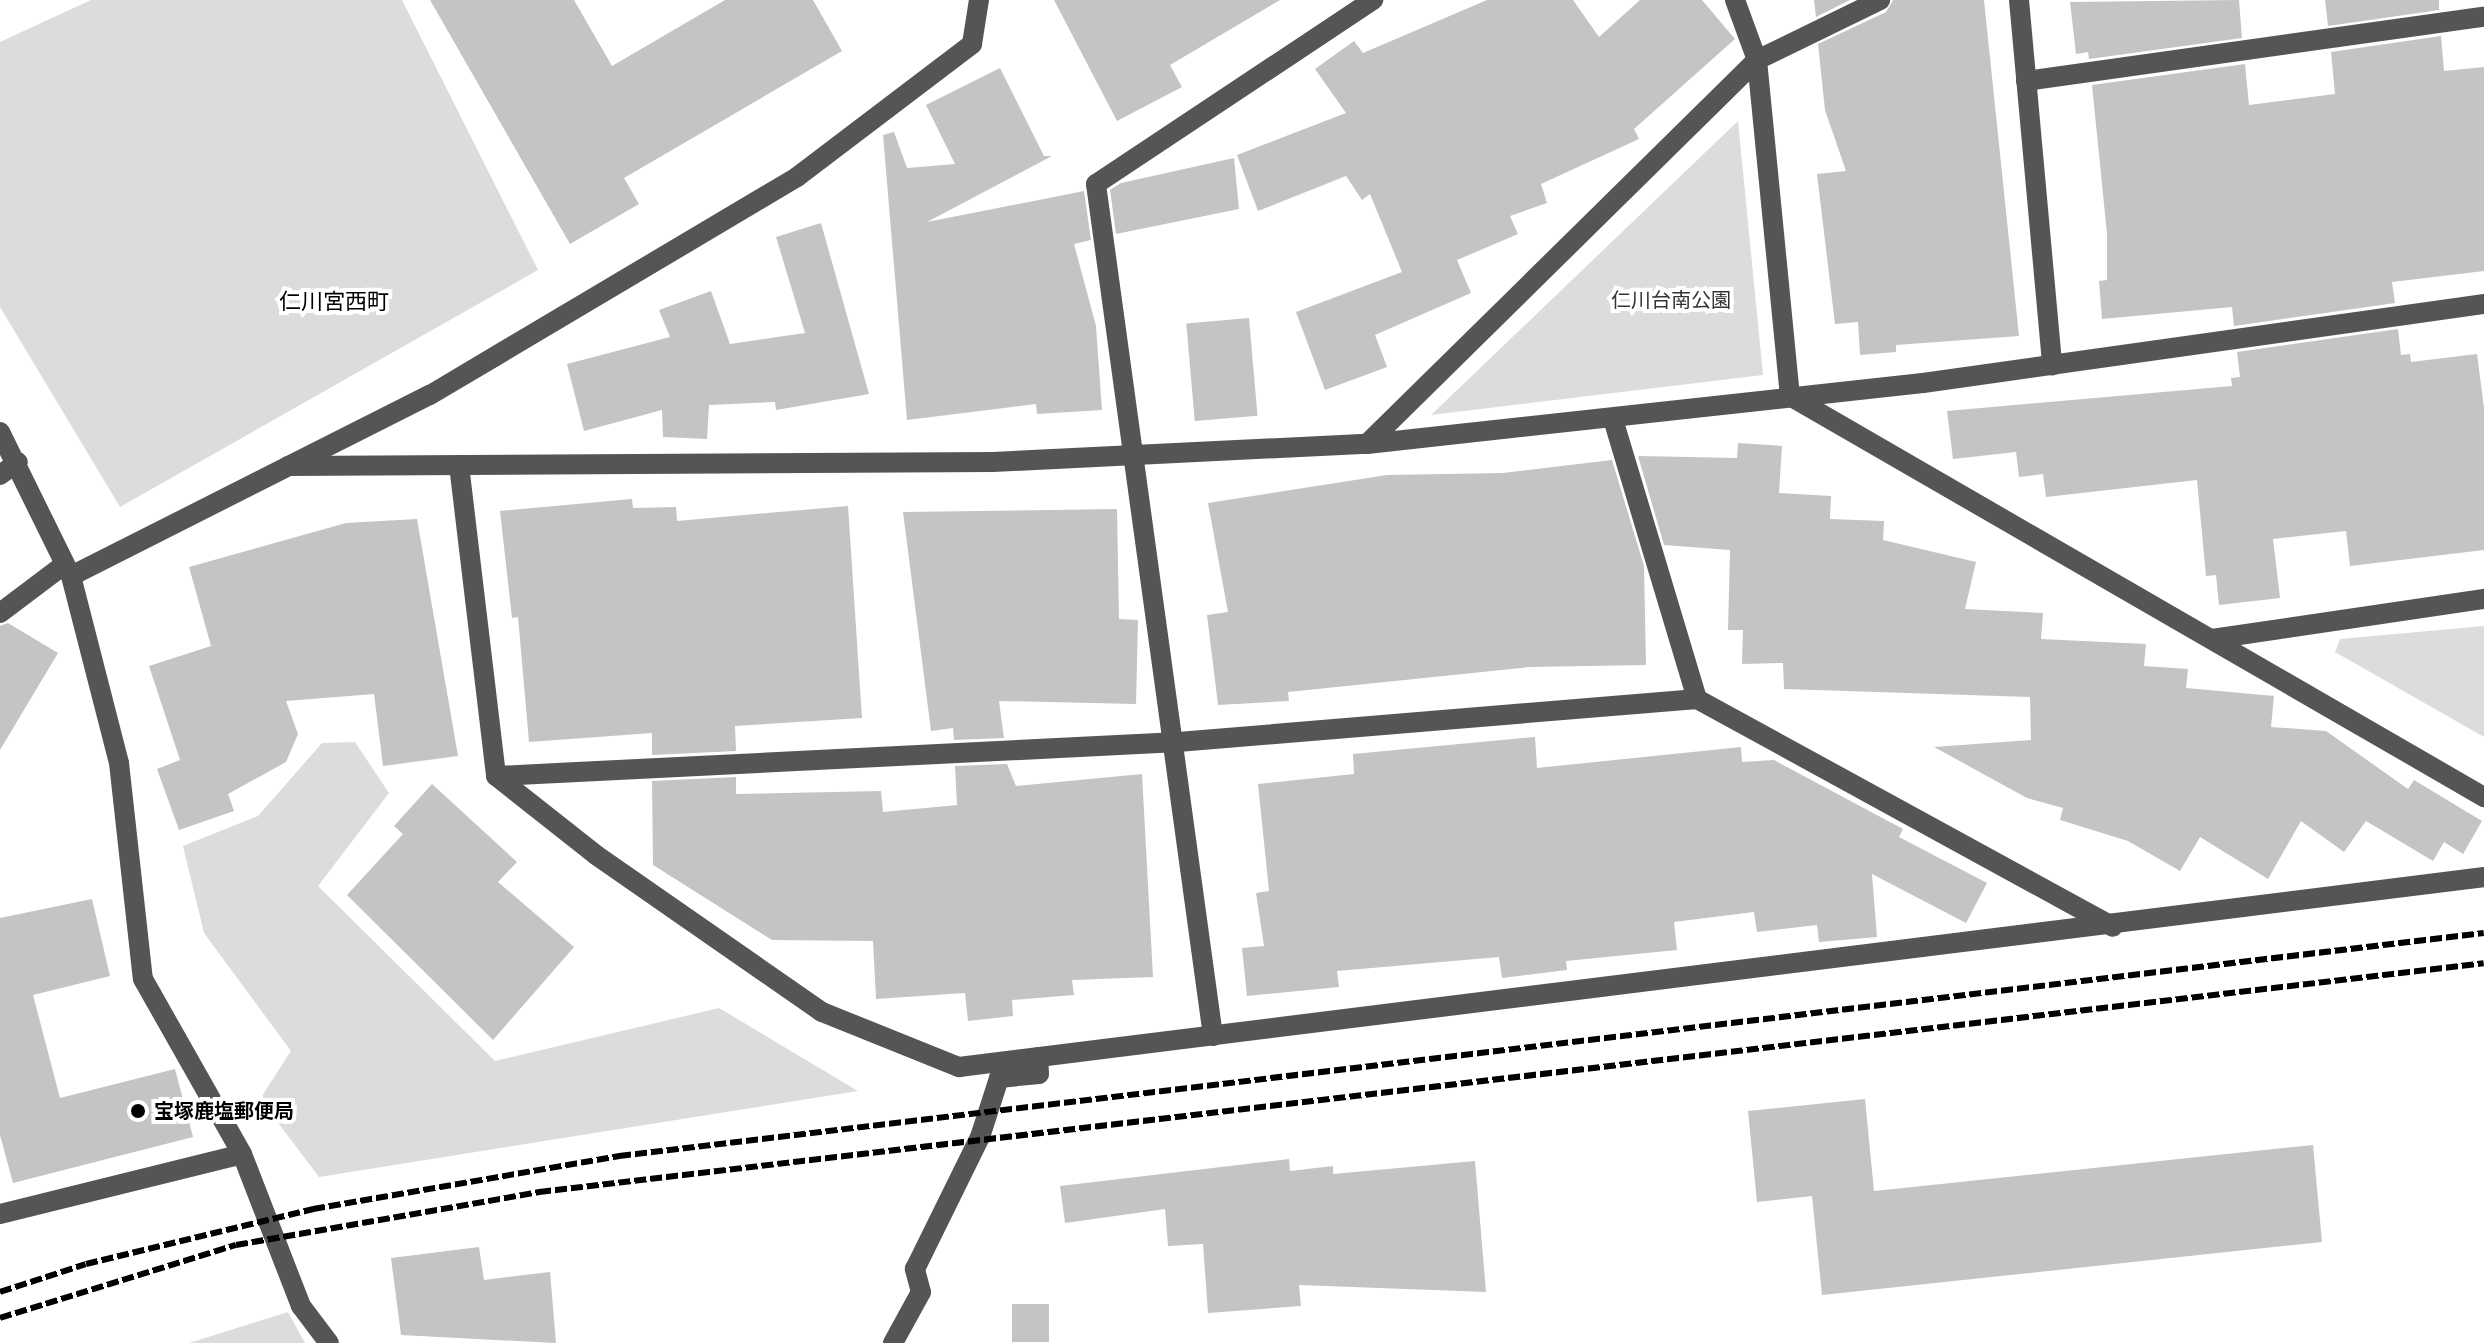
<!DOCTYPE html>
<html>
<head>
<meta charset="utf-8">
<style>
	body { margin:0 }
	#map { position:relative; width:2484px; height:1343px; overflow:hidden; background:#fff; font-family:Helvetica,"Noto Sans JP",sans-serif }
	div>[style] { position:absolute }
	.green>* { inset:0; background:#dcdcdc }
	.building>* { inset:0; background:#c4c4c4; transform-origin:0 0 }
	.minor>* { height:20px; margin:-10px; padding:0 10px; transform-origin:10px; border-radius:10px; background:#555 }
	.rail>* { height:6px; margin-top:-3px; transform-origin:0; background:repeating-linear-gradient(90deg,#000 0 12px,transparent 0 16px) }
	.dots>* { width:22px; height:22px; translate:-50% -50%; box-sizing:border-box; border:4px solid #fff; border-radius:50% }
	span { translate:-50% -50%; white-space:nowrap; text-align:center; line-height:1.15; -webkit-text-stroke:8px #fff; paint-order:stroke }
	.park-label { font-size:20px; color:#333 }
	.poi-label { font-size:20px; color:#000; font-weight:700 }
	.left { translate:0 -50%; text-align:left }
	.neighbourhood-label { font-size:22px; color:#000 }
</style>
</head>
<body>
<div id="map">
	<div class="green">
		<i style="clip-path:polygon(91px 0,402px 0,538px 270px,120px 507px,0 307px,0 42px)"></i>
		<i style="clip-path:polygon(1738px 121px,1763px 375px,1431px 415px)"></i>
		<i style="clip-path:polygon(2484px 626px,2484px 737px,2335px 652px,2340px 639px)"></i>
		<i style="clip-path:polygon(355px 742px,389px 793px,318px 886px,495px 1061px,719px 1008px,858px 1091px,319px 1177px,260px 1099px,291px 1051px,204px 933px,183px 846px,258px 816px,322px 743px)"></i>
		<i style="clip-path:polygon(288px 1312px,305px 1343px,189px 1343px)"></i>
	</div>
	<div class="building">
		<i style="clip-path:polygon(430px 0,574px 0,612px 66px,725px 0,813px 0,842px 51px,624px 178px,639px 204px,570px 244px)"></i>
		<i style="clip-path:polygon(1054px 0,1280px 0,1170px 65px,1182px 87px,1117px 121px)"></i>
		<i style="clip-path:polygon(1487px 0,1573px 0,1599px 37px,1640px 0,1702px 0,1735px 39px,1634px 129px,1639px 139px,1541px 184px,1547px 203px,1510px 216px,1518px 234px,1457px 260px,1471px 293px,1375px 335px,1387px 367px,1325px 390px,1296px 312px,1402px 272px,1370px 194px,1362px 200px,1346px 176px,1258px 211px,1237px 155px,1346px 113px,1315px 69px,1354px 41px,1363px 53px)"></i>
		<i style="clip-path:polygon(1814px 0,1850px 0,1816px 17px)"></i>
		<i style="clip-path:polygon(1893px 0,1984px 0,2019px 336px,1896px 345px,1896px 352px,1860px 355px,1858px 322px,1835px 324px,1817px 174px,1846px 171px,1825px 110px,1818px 44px,1886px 12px)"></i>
		<i style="clip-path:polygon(2239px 0,2242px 38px,2089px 59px,2088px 52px,2076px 54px,2070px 2px)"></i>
		<i style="clip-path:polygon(2325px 0,2439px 0,2439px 10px,2328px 26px)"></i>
		<i style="clip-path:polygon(2441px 36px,2444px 71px,2484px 67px,2484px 271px,2392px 282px,2395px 303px,2234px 326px,2232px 307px,2102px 319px,2099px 281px,2107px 280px,2107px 234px,2092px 85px,2245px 64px,2249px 105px,2335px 94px,2331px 52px)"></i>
		<i style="clip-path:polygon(1000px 68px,1044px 156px,1052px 156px,927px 222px,1084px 191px,1091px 240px,1074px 244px,1096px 326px,1102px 410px,1037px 414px,1036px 404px,907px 420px,883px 135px,894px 132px,907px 168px,955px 164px,926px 105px)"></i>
		<i style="clip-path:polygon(1234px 158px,1239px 209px,1116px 234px,1110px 190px,1121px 183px)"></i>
		<i style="clip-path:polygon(821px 223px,869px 394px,776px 410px,775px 402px,709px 405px,707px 439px,663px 437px,662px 410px,584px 431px,567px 364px,670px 337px,659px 310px,711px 291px,730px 344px,805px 333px,776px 237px)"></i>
		<i style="left:1249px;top:318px;width:98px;height:63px;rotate:85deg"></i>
		<i style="clip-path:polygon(2398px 329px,2401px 355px,2410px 354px,2411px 362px,2477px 354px,2484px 408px,2484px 550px,2350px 566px,2346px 531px,2273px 539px,2280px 598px,2219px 605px,2216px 575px,2206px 576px,2197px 480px,2046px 497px,2043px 474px,2019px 477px,2016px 452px,1953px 459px,1947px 411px,2232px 386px,2231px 378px,2240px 377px,2237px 352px)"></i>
		<i style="clip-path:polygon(1738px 443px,1782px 446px,1779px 493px,1831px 496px,1830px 519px,1884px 521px,1883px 540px,1976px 562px,1965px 609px,2043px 613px,2041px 639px,2146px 644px,2144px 666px,2188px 669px,2186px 688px,2274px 696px,2271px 727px,2326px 731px,2408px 789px,2414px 780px,2482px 821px,2463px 854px,2444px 842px,2433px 861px,2366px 821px,2344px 852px,2301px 821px,2268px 879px,2200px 837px,2180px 871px,2128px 841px,2060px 820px,2063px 808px,2027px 798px,1934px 747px,2031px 740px,2030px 697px,1784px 689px,1783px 663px,1742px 664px,1743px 630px,1728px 630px,1730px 550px,1664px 545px,1638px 456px,1737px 458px)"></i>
		<i style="clip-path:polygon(1612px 460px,1644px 566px,1646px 665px,1530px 667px,1288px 692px,1289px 701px,1218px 705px,1207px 615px,1228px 612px,1208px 503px,1387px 475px,1503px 473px)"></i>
		<i style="clip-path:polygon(632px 499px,633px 508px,676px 507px,677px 521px,848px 506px,862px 718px,735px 726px,736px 751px,652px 755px,652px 733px,529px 742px,518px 617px,512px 618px,500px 511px)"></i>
		<i style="clip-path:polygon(1117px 509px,1119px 619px,1138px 620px,1136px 704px,999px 701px,1004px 738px,954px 740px,953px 728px,931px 731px,903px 512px)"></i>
		<i style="clip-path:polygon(417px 519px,458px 756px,383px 766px,374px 694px,286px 701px,298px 734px,286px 762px,228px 794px,234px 811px,179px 830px,157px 769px,180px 760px,149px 666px,211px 646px,189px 567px,346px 523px)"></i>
		<i style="clip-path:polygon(8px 623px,58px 653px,0 750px,0 626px)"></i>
		<i style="clip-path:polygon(1535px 737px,1537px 768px,1741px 747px,1742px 762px,1774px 760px,1903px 829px,1899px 837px,1987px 883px,1966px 923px,1872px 874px,1877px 937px,1819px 942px,1817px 925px,1757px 932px,1754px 912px,1674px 922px,1677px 950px,1566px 961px,1567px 970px,1502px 978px,1499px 957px,1337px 971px,1339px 987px,1247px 996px,1242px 948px,1264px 946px,1256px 893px,1269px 891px,1258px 784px,1354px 774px,1353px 754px)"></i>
		<i style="clip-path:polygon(1007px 764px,1016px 786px,1142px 774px,1153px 977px,1072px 980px,1074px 995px,1012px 1000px,1013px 1016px,968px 1021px,965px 993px,876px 999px,873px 941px,772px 940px,653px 865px,652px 781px,736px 777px,736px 794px,881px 791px,883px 812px,957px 805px,955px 766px)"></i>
		<i style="clip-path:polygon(432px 784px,517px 862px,498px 882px,574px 947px,493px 1040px,347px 895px,403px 834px,394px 826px)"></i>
		<i style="clip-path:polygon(92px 899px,110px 976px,33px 995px,60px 1098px,175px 1069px,193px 1137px,13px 1183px,0 1135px,0 918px)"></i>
		<i style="clip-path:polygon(1865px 1099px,1874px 1191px,2313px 1145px,2322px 1242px,1822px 1295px,1812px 1196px,1757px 1202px,1748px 1111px)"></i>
		<i style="clip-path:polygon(1289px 1159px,1290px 1171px,1333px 1166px,1333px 1174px,1475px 1161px,1486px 1292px,1299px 1285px,1301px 1306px,1208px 1313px,1203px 1244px,1168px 1246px,1165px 1209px,1065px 1223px,1060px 1186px)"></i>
		<i style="clip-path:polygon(479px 1247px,484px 1280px,550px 1272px,556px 1343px,401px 1335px,391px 1258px)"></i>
		<i style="left:1012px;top:1304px;width:37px;height:38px"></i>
	</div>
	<div class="minor">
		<i style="left:1735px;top:0;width:64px;rotate:69.9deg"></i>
		<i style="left:1757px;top:60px;width:338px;rotate:84.4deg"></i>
		<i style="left:2019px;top:0;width:367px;rotate:84.8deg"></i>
		<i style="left:2026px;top:81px;width:462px;rotate:-8deg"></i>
		<i style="left:1790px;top:396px;width:802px;rotate:30.02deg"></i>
		<i style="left:1613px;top:419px;width:292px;rotate:73.3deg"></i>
		<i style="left:0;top:432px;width:161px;rotate:63.8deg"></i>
		<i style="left:71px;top:576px;width:193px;rotate:75.6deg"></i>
		<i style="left:119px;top:763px;width:217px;rotate:83.7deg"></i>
		<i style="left:143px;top:979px;width:201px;rotate:60.5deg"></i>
		<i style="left:242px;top:1154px;width:163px;rotate:68.8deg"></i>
		<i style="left:301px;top:1306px;width:46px;rotate:52.9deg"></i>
		<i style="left:1367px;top:444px;width:547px;rotate:-44.56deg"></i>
		<i style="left:1757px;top:60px;width:137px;rotate:-26deg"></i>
		<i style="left:459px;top:465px;width:313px;rotate:83.2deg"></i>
		<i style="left:496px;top:776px;width:127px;rotate:38.3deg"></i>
		<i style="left:596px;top:855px;width:275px;rotate:34.8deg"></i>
		<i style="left:822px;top:1012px;width:148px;rotate:21.9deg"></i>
		<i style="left:959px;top:1067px;width:1537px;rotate:-7.1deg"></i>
		<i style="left:288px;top:466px;width:705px;rotate:-0.33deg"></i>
		<i style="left:993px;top:462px;width:374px;rotate:-2.8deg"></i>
		<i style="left:1367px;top:444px;width:559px;rotate:-6.26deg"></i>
		<i style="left:1923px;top:383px;width:567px;rotate:-8.02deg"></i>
		<i style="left:0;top:475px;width:22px;rotate:-36deg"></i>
		<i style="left:71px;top:576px;width:402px;rotate:-26.8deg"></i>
		<i style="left:430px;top:395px;width:427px;rotate:-30.7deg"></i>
		<i style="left:797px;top:177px;width:220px;rotate:-37.2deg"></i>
		<i style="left:972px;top:44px;width:45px;rotate:-81deg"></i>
		<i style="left:0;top:613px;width:81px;rotate:-37deg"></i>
		<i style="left:2212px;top:639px;width:275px;rotate:-8.4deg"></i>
		<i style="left:496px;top:776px;width:683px;rotate:-2.85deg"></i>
		<i style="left:1178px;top:742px;width:521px;rotate:-4.74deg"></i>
		<i style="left:1697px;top:699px;width:474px;rotate:28.7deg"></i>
		<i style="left:1213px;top:1036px;width:860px;rotate:-97.82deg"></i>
		<i style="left:1096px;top:184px;width:333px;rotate:-33.6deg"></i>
		<i style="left:0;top:1214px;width:249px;rotate:-13.9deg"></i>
		<i style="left:893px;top:1343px;width:58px;rotate:-61.2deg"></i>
		<i style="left:921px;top:1292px;width:24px;rotate:-105deg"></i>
		<i style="left:915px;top:1269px;width:147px;rotate:-63.8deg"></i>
		<i style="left:980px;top:1137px;width:62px;rotate:-72.1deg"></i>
		<i style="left:999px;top:1078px;width:40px;rotate:-5.7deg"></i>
		<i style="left:1039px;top:1074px;width:17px;rotate:-93deg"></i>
	</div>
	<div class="rail">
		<i style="left:0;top:1292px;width:90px;rotate:-18deg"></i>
		<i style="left:86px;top:1264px;width:234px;rotate:-13.6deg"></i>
		<i style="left:313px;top:1209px;width:311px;rotate:-9.8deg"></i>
		<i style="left:619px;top:1156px;width:1878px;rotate:-6.82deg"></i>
		<i style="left:0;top:1318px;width:247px;rotate:-17.2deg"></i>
		<i style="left:236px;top:1245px;width:308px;rotate:-9.9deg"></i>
		<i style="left:539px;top:1192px;width:1958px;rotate:-6.71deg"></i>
	</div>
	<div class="dots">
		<i style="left:138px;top:1111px;background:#000"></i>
	</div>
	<div class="park-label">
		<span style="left:1671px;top:300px">仁川台南公園</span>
	</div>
	<div class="poi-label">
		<span class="left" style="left:154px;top:1111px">宝塚鹿塩郵便局</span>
	</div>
	<div class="neighbourhood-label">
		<span style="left:334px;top:302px">仁川宮西町</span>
	</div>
</div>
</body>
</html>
